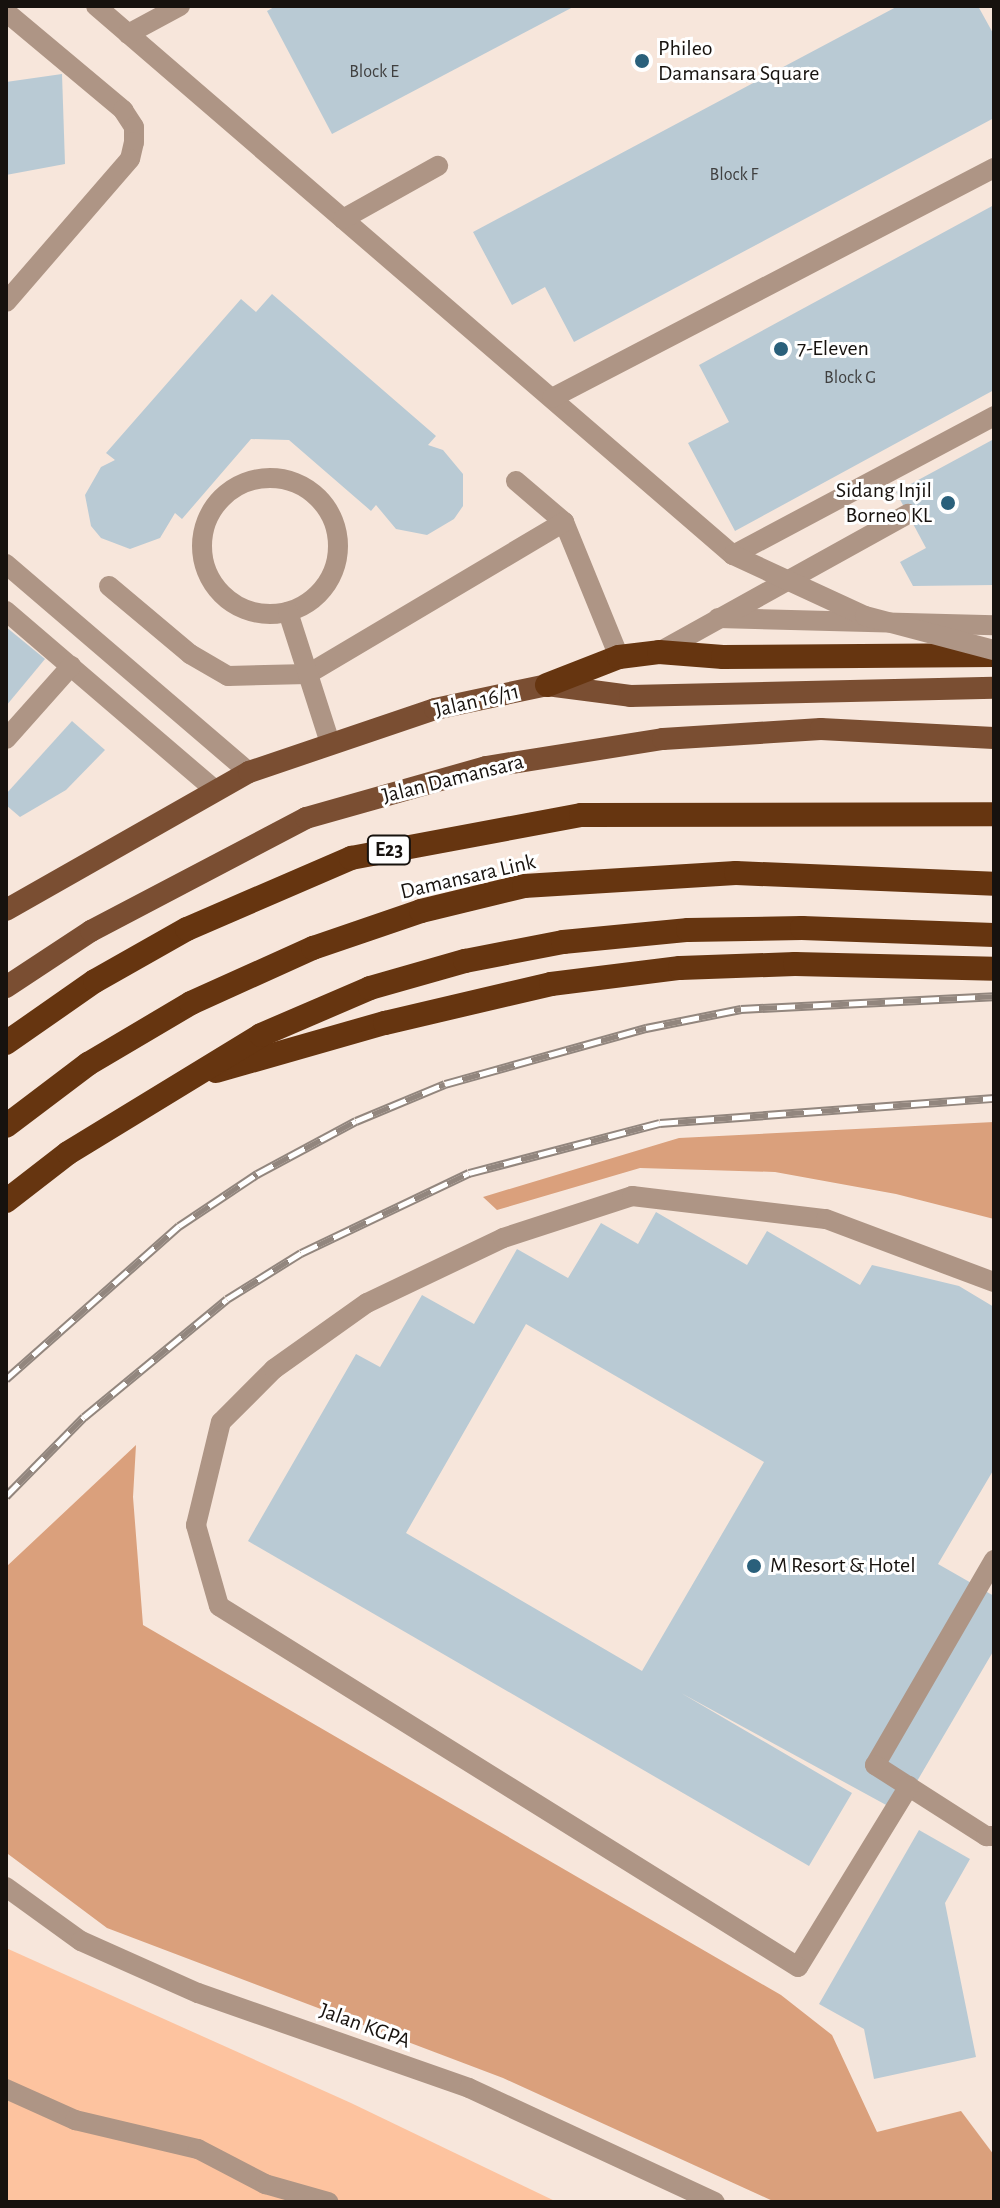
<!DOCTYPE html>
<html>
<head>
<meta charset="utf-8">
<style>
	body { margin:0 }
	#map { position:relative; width:1000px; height:2208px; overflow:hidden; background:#f7e6db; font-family:"Alegreya Sans",sans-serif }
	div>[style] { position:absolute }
	.green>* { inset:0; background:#fdc39f }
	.forest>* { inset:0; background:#daa07c }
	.building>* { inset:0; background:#b9cad4 }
	.service>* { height:20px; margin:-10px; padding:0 10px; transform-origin:10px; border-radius:10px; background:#ae9585 }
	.service>.ring { margin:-10px; padding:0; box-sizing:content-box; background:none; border:20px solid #ae9585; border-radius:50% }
	.primary>* { height:22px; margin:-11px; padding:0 11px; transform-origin:11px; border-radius:11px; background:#7a4e32 }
	.motorway>* { height:24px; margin:-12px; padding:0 12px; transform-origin:12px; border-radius:12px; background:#663510 }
	.rail>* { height:9px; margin-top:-4.5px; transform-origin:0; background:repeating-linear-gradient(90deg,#fff 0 18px,#92867e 0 36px); box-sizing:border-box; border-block:2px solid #92867e }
	.service-bridge>* { height:20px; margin:-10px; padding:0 10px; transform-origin:10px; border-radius:10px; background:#ae9585 }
	.dots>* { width:22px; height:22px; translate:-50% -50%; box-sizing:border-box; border:4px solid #fff; border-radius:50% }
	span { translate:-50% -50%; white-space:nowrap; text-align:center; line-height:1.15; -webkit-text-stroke:6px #fff; paint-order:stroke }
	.number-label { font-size:18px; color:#404040 }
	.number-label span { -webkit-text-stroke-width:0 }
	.shield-label span { padding:2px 6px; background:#fff; border:2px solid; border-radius:6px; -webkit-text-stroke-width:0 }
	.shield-label { font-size:20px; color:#17120e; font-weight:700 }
	.poi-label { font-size:22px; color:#17120e }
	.left { translate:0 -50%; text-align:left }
	.right { translate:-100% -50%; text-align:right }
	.street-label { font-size:22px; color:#17120e }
	.frame { position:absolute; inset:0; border:8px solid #17120e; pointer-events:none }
</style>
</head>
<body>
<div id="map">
	<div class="green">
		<i style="clip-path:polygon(6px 1948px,351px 2103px,557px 2202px,6px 2202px)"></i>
	</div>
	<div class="forest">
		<i style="clip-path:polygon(994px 1122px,994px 1219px,896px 1194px,775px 1172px,640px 1168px,497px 1210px,483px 1197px,679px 1138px)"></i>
		<i style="clip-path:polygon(136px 1445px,133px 1497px,143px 1625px,781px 1995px,832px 2035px,877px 2132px,961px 2111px,994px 2155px,994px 2202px,775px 2202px,503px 2078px,107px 1928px,8px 1854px,6px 1567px)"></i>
	</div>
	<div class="building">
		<i style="clip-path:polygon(276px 6px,575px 6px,332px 134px,267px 11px)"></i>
		<i style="clip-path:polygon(898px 6px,978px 6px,994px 35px,994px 118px,574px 342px,545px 287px,512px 305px,473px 232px)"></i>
		<i style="clip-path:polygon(62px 74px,65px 164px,6px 175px,6px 82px)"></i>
		<i style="clip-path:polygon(994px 205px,994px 390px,735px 531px,688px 443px,729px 422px,699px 365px)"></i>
		<i style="clip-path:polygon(272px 294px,436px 436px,428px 445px,443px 450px,463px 474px,463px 506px,454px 519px,427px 535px,396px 529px,376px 505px,371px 511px,289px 440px,251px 439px,182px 519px,175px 513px,160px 538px,130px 549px,101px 538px,91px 526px,85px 495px,101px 467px,115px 460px,106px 453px,241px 299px,256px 312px)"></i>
		<i style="clip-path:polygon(994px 439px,994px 585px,913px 586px,900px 562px,926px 548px,896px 492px)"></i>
		<i style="clip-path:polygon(6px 627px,45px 659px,6px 706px)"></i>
		<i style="clip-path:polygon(72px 721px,105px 750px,66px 790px,20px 817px,6px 805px,6px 794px)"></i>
		<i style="clip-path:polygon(evenodd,656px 1212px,747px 1265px,767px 1231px,860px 1285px,872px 1265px,959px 1286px,994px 1307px,994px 1469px,938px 1564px,994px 1596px,994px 1650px,899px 1812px,681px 1693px,852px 1793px,809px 1866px,248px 1541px,356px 1354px,380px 1367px,422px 1295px,474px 1324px,517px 1249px,568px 1278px,601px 1223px,638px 1244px,656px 1212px,526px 1324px,764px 1462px,642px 1671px,406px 1533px,526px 1324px)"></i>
		<i style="clip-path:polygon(919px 1830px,970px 1859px,945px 1903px,976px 2057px,874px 2079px,864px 2029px,819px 2004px)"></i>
	</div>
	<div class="service">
		<i style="left:96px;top:6px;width:841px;rotate:40.76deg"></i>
		<i style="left:733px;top:555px;width:296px;rotate:-28deg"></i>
		<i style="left:6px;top:12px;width:153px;rotate:39.9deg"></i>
		<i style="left:123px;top:110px;width:20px;rotate:57deg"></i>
		<i style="left:134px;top:127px;width:15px;rotate:90deg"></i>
		<i style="left:134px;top:142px;width:17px;rotate:103deg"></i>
		<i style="left:130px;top:159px;width:189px;rotate:130.9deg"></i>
		<i style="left:128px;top:34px;width:59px;rotate:-28.3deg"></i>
		<i style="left:343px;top:219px;width:109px;rotate:-29.2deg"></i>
		<i style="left:552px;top:398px;width:498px;rotate:-27.5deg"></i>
		<i class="ring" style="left:202px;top:478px;width:116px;height:116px"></i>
		<i style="left:516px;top:481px;width:63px;rotate:40.5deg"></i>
		<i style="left:564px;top:522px;width:146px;rotate:67.8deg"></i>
		<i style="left:6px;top:564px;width:320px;rotate:40.6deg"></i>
		<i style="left:109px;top:586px;width:106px;rotate:40deg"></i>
		<i style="left:190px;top:654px;width:44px;rotate:30.1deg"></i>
		<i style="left:228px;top:676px;width:80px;rotate:-1.4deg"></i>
		<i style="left:308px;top:674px;width:298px;rotate:-30.7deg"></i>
		<i style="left:6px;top:611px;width:275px;rotate:40.6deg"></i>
		<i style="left:288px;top:612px;width:138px;rotate:72.2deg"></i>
		<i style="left:718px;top:618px;width:276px;rotate:1.5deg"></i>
		<i style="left:659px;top:652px;width:285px;rotate:-29deg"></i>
		<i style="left:6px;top:739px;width:98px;rotate:-48.3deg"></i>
		<i style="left:994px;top:1560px;width:237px;rotate:120.1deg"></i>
		<i style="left:875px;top:1765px;width:132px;rotate:32.6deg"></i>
		<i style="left:986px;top:1836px;width:8px"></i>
		<i style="left:909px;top:1786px;width:212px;rotate:121.5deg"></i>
		<i style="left:798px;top:1967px;width:682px;rotate:-148.06deg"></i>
		<i style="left:219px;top:1606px;width:84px;rotate:-105.9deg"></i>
		<i style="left:196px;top:1525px;width:106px;rotate:-76.4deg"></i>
		<i style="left:221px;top:1422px;width:75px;rotate:-45deg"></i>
		<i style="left:274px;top:1369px;width:114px;rotate:-35.4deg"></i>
		<i style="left:367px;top:1303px;width:151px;rotate:-25.5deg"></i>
		<i style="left:503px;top:1238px;width:136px;rotate:-18deg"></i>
		<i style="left:632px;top:1196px;width:195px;rotate:6.8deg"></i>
		<i style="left:826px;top:1219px;width:179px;rotate:20.6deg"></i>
		<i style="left:6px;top:1887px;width:92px;rotate:35.8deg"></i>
		<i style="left:81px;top:1941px;width:128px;rotate:24deg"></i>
		<i style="left:198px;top:1993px;width:287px;rotate:19.3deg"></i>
		<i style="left:469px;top:2088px;width:271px;rotate:24.9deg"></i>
		<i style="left:6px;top:2089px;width:76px;rotate:24.2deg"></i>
		<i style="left:75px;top:2120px;width:126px;rotate:13.3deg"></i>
		<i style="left:198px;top:2149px;width:76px;rotate:27.6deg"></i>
		<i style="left:265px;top:2184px;width:66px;rotate:15.9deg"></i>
	</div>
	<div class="primary">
		<i style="left:6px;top:910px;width:279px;rotate:-29.6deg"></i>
		<i style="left:249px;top:772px;width:196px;rotate:-18.7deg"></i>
		<i style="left:435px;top:709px;width:115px;rotate:-12.1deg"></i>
		<i style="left:547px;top:685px;width:84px;rotate:7.5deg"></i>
		<i style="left:630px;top:696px;width:364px;rotate:-1.3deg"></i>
		<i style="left:6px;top:987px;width:102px;rotate:-33.4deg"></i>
		<i style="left:91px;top:931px;width:243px;rotate:-27.7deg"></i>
		<i style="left:306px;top:818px;width:187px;rotate:-15.8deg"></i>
		<i style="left:486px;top:767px;width:179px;rotate:-9deg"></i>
		<i style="left:663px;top:739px;width:158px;rotate:-3.6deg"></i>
		<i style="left:821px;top:729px;width:173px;rotate:3deg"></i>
	</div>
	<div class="motorway">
		<i style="left:547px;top:685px;width:77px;rotate:-21.3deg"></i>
		<i style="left:619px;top:657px;width:40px;rotate:-7.1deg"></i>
		<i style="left:659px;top:652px;width:64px;rotate:4.5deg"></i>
		<i style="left:723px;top:657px;width:271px;rotate:-0.4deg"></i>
		<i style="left:6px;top:1043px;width:108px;rotate:-34.9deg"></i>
		<i style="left:95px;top:981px;width:106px;rotate:-29.5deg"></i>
		<i style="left:187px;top:929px;width:179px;rotate:-23.4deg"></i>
		<i style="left:351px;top:858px;width:234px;rotate:-10.6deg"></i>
		<i style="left:581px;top:815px;width:413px;rotate:-0.1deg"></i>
		<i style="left:216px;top:1071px;width:176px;rotate:-15.9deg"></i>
		<i style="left:385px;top:1023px;width:171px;rotate:-13.2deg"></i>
		<i style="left:551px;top:984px;width:130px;rotate:-7.1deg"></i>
		<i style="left:680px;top:968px;width:115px;rotate:-2deg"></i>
		<i style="left:795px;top:964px;width:199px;rotate:1.4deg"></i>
		<i style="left:6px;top:1126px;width:103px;rotate:-37.1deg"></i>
		<i style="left:88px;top:1064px;width:120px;rotate:-30.6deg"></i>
		<i style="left:191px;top:1003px;width:134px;rotate:-24.3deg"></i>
		<i style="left:313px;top:948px;width:114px;rotate:-18.9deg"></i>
		<i style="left:421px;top:911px;width:106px;rotate:-13.6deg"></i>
		<i style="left:524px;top:886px;width:212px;rotate:-3.5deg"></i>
		<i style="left:736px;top:873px;width:258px;rotate:2.4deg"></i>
		<i style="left:6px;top:1201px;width:78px;rotate:-37.7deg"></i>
		<i style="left:68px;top:1153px;width:226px;rotate:-31.4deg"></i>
		<i style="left:261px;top:1035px;width:119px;rotate:-23.3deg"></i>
		<i style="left:370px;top:988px;width:99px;rotate:-15.9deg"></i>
		<i style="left:465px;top:961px;width:100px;rotate:-11deg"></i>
		<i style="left:563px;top:942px;width:126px;rotate:-5.5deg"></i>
		<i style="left:688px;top:930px;width:114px;rotate:-1deg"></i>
		<i style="left:802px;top:928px;width:192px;rotate:2.1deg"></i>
	</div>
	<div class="rail">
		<i style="left:6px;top:1379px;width:231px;rotate:-41.5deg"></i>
		<i style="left:179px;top:1226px;width:94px;rotate:-33.7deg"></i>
		<i style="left:257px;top:1174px;width:112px;rotate:-28.2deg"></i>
		<i style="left:356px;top:1121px;width:96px;rotate:-22.6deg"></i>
		<i style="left:445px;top:1084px;width:209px;rotate:-15.6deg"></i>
		<i style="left:646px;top:1028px;width:97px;rotate:-11.3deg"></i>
		<i style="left:741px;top:1009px;width:253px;rotate:-2.9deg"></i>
		<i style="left:6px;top:1496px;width:111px;rotate:-45.4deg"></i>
		<i style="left:84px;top:1417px;width:185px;rotate:-39.5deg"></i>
		<i style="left:227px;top:1299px;width:87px;rotate:-31.9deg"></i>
		<i style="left:301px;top:1253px;width:186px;rotate:-25.5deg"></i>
		<i style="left:469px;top:1173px;width:197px;rotate:-14.7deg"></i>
		<i style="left:660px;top:1123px;width:335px;rotate:-4.3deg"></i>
	</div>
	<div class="service-bridge">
		<i style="left:733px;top:555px;width:145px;rotate:24.8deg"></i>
		<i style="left:865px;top:616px;width:133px;rotate:14.8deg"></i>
	</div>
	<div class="dots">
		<i style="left:642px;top:61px;background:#2a607b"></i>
		<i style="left:781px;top:349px;background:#2a607b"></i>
		<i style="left:948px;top:503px;background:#2a607b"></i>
		<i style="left:754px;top:1566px;background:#2a607b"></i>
	</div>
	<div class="number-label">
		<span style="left:374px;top:72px">Block E</span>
		<span style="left:734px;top:175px">Block F</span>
		<span style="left:850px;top:378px">Block G</span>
	</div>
	<div class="shield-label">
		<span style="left:389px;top:850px">E23</span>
	</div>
	<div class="poi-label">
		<span class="left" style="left:658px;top:61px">Phileo<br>Damansara Square</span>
		<span class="left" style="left:797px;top:349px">7-Eleven</span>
		<span class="right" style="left:932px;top:503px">Sidang Injil<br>Borneo KL</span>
		<span class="left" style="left:770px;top:1566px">M Resort &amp; Hotel</span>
	</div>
	<div class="street-label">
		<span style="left:477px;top:701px;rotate:-13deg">Jalan 16/11</span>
		<span style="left:453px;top:779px;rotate:-14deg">Jalan Damansara</span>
		<span style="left:468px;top:877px;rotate:-13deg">Damansara Link</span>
		<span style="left:365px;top:2026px;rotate:20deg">Jalan KGPA</span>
	</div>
	<div class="frame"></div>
</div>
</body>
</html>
